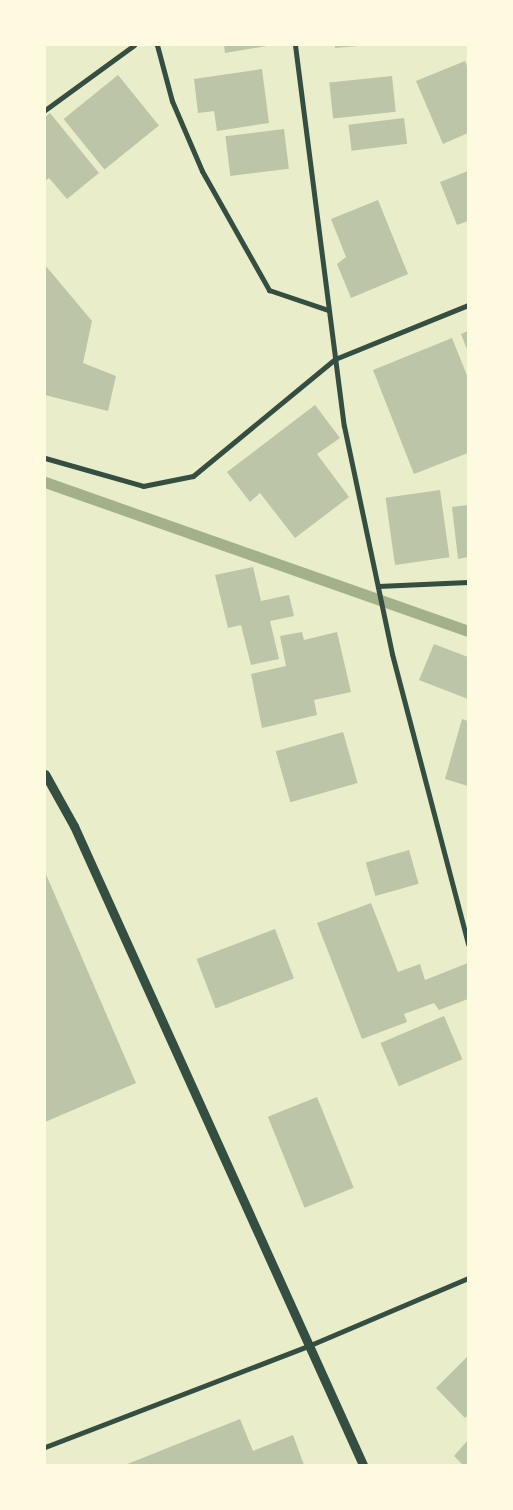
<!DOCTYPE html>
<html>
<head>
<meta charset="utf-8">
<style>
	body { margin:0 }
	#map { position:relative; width:513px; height:1510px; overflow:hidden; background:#e9edc9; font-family:"Libre Baskerville",serif }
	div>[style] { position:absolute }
	.stream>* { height:11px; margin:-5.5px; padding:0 5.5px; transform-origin:5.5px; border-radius:5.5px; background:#a3b18a }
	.building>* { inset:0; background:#bcc5a7; transform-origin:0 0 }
	.minor>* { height:5px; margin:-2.5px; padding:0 2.5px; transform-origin:2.5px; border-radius:2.5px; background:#344e41 }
	.tertiary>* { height:9px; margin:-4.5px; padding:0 4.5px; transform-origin:4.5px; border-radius:4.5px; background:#344e41 }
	span { translate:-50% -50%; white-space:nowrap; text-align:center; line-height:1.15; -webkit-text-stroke:4px #fefae0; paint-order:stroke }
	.frame { position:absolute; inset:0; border:46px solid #fefae0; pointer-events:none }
</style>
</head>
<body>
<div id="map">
	<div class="stream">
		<i style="left:45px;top:482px;width:448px;rotate:19.4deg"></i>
	</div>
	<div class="building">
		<i style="clip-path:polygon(224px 45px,267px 45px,267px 46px,225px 53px)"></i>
		<i style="clip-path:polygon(335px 45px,358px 45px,358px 46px,335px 48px)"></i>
		<i style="clip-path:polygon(465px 61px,468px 68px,468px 133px,443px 144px,416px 81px)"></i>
		<i style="clip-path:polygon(262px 69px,269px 123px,217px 131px,214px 111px,198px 113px,194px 79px)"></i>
		<i style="left:118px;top:75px;width:65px;height:70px;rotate:51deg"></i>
		<i style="left:392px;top:76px;width:36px;height:63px;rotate:84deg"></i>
		<i style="clip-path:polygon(50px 113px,99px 173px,67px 199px,49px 178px,45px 181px,45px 117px)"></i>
		<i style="left:404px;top:118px;width:26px;height:56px;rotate:83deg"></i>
		<i style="left:284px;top:129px;width:40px;height:59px;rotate:83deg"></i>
		<i style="clip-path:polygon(468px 171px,468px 221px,457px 225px,440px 182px)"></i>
		<i style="clip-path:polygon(378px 200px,408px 274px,351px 298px,337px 264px,346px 257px,331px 219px)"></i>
		<i style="clip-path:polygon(45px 265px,92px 321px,83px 363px,116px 376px,108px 411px,45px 395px)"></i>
		<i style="clip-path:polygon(468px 331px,468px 352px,461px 334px)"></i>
		<i style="clip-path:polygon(452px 338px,468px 378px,468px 453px,414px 474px,373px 370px)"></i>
		<i style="clip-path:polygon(315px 405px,340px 438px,317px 454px,349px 497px,295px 538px,260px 493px,250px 502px,227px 472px)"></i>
		<i style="left:440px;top:490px;width:68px;height:55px;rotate:82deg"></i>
		<i style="clip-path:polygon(468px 505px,468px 557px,458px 559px,452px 507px)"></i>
		<i style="clip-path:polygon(253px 567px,261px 601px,289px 595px,294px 616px,270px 621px,279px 659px,251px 665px,241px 625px,228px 628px,215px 575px)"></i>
		<i style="clip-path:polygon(302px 632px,304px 640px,337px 632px,351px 692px,314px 700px,317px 715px,262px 728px,251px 674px,286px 666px,280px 636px)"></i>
		<i style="clip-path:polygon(434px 644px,468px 657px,468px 699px,419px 680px)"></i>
		<i style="clip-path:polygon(462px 719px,468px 721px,468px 786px,445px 779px)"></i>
		<i style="left:343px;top:732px;width:53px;height:70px;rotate:74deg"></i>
		<i style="left:409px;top:850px;width:35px;height:45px;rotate:74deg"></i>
		<i style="clip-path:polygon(45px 872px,136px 1083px,45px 1122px)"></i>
		<i style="clip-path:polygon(371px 903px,398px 972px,420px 964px,425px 980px,468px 963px,468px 999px,439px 1010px,434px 1003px,404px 1014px,407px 1022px,362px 1039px,317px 923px)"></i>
		<i style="left:275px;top:929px;width:53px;height:84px;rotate:69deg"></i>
		<i style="left:444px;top:1016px;width:47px;height:69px;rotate:67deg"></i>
		<i style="left:317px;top:1097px;width:98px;height:53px;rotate:68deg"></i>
		<i style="clip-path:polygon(468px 1356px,468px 1415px,465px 1418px,436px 1388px)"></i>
		<i style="clip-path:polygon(240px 1419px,253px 1451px,293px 1435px,304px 1465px,125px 1465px)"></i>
		<i style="clip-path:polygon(468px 1440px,468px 1465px,463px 1465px,454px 1456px)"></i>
	</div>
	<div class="minor">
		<i style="left:157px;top:45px;width:58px;rotate:75deg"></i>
		<i style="left:172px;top:101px;width:76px;rotate:66.8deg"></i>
		<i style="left:202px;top:171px;width:137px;rotate:60.6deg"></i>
		<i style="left:269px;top:290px;width:62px;rotate:18.7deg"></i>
		<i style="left:295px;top:45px;width:384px;rotate:82.7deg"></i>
		<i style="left:344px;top:426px;width:233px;rotate:78.1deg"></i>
		<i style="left:392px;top:654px;width:300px;rotate:75.3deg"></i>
		<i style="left:45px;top:110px;width:110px;rotate:-36.1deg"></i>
		<i style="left:45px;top:458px;width:102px;rotate:15.9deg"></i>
		<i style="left:143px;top:486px;width:51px;rotate:-11.3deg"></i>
		<i style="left:193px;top:476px;width:184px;rotate:-39.5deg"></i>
		<i style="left:335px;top:359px;width:144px;rotate:-22.1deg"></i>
		<i style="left:378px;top:586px;width:90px;rotate:-2.5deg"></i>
		<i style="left:45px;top:1447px;width:282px;rotate:-21deg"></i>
		<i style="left:308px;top:1346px;width:174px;rotate:-23deg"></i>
	</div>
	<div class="tertiary">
		<i style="left:45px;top:774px;width:60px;rotate:60.9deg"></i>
		<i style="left:74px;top:826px;width:701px;rotate:65.66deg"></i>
	</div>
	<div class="frame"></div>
</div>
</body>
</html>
